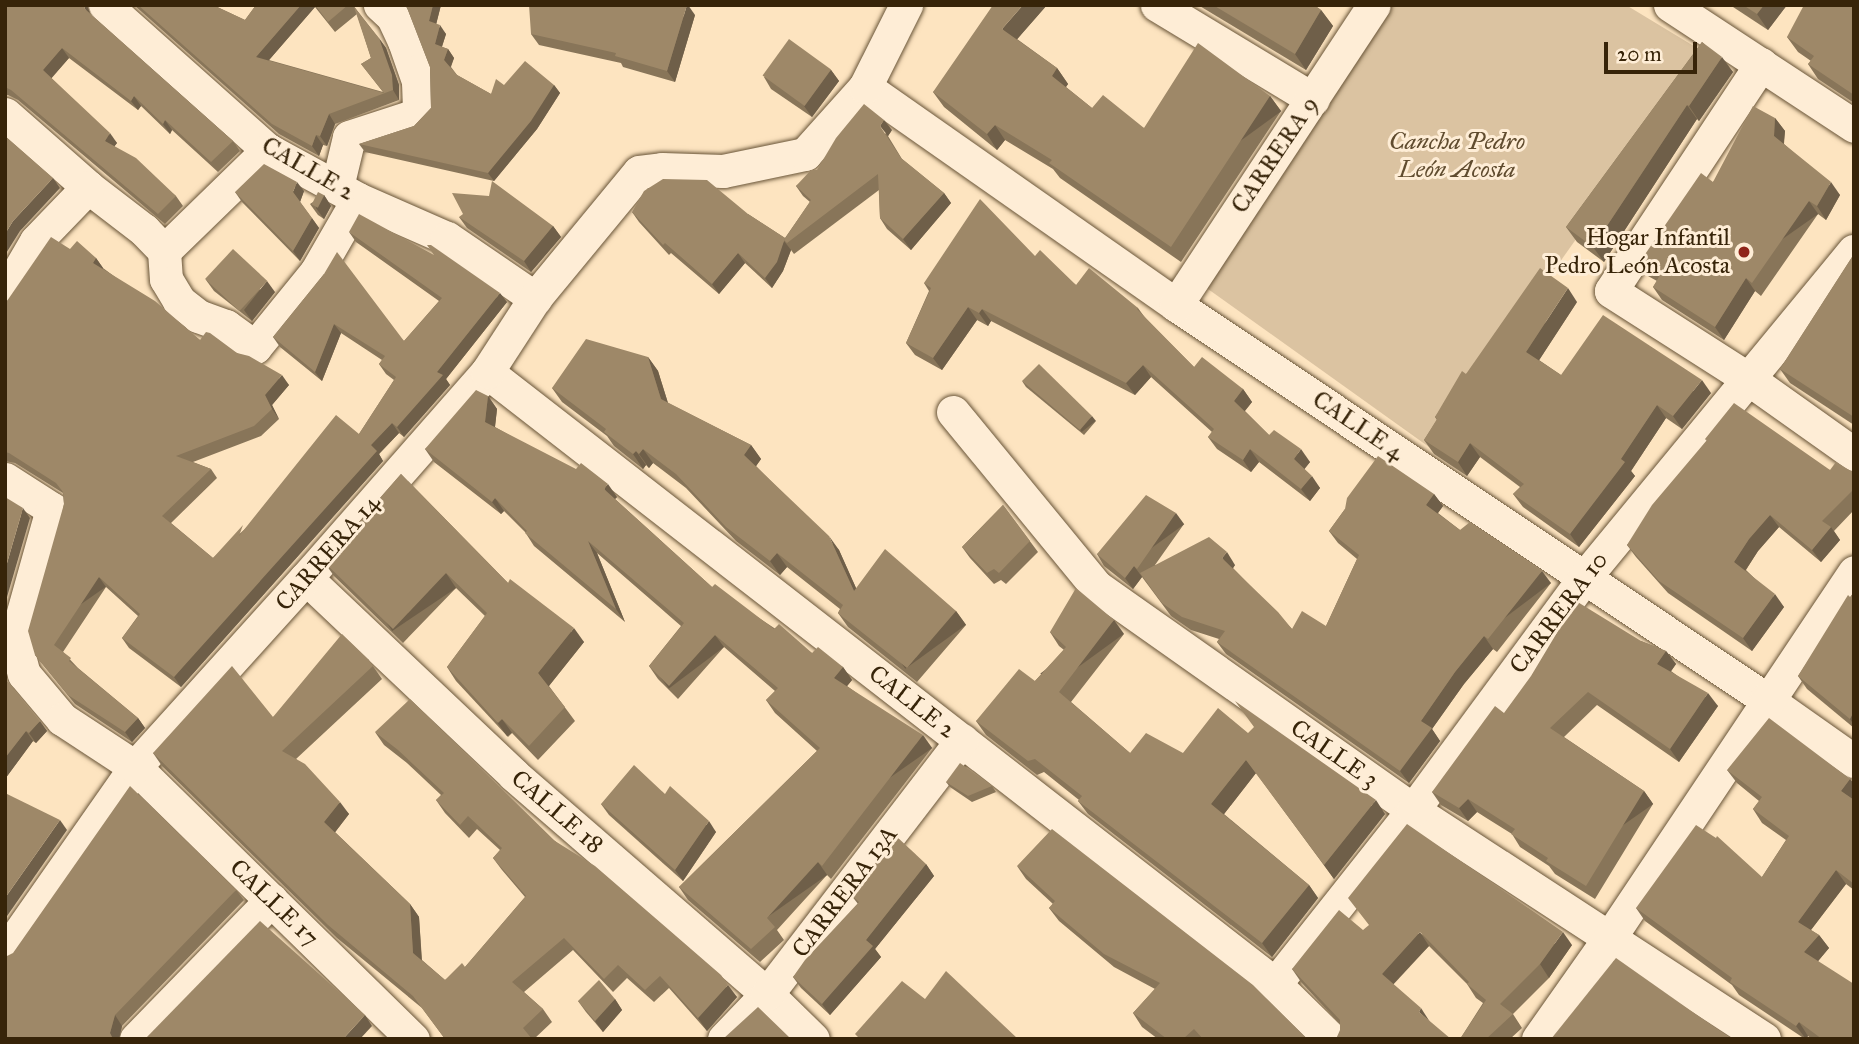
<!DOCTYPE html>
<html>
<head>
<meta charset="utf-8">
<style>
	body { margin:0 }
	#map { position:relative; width:1859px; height:1044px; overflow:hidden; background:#fde4c0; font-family:"IM FELL Great Primer",serif }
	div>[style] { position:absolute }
	.green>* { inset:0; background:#dbc3a1 }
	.roads { filter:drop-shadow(0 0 2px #685437) drop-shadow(0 0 2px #685437) }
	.minor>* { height:33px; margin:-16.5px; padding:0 16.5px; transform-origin:16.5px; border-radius:16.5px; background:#feedd6 }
	.wall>* { inset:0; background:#887559 }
	.shaded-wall>* { inset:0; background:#6f5f49; transform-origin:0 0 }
	.building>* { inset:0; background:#9e8868; transform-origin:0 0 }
	.dots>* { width:19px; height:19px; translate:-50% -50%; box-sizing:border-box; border:4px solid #feedd6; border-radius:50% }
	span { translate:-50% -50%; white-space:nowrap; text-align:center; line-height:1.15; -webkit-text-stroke:6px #feedd6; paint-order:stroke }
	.park-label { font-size:24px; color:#604c2f; font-style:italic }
	.street-label { font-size:24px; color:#372409 }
	.poi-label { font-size:24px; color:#372409 }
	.right { translate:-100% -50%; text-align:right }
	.frame { position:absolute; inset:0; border:7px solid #372409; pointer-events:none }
	.scale { position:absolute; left:1604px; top:42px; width:93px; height:32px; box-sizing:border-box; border:4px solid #372409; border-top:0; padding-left:9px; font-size:21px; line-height:24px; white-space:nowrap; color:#372409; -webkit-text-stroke:5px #feedd6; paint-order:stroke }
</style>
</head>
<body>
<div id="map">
	<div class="green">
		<i style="clip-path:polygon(1381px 5px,1626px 5px,1707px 54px,1429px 447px,1201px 284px)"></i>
	</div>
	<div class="roads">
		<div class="minor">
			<i style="left:105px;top:5px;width:218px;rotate:41.7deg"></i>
			<i style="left:268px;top:150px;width:102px;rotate:28.6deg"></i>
			<i style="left:358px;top:199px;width:97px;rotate:23.7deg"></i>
			<i style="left:447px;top:238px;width:107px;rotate:34.3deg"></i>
			<i style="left:1157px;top:5px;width:182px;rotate:31.1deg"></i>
			<i style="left:1670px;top:5px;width:220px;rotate:33.3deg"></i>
			<i style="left:1761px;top:64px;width:272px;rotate:123.5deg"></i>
			<i style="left:1611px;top:291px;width:165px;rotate:32.6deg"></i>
			<i style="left:1750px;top:380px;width:128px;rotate:35.4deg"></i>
			<i style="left:865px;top:87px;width:380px;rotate:35deg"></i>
			<i style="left:1176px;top:305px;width:709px;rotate:33.73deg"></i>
			<i style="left:1766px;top:699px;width:108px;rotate:35.2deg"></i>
			<i style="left:5px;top:114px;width:111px;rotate:41.3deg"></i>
			<i style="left:88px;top:187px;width:71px;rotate:37.5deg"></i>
			<i style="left:144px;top:230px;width:29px;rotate:46deg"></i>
			<i style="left:164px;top:251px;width:28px;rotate:86deg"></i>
			<i style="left:166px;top:279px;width:26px;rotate:59deg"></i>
			<i style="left:179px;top:301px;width:24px;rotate:38deg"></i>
			<i style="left:198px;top:316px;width:30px;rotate:20deg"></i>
			<i style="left:226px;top:326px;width:36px;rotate:36deg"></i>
			<i style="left:255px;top:347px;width:97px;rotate:-50.9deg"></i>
			<i style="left:316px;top:272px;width:84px;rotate:-60.1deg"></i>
			<i style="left:337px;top:187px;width:51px;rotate:-76.5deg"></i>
			<i style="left:349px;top:137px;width:67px;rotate:-18.2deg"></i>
			<i style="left:413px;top:116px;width:8px;rotate:-45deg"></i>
			<i style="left:419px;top:110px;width:29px;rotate:-92deg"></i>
			<i style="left:418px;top:81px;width:42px;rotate:-109.3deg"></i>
			<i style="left:404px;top:41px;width:26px;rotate:-115deg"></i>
			<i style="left:393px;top:17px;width:18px;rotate:-137deg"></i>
			<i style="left:164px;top:251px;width:145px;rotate:-44.2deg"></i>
			<i style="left:5px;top:294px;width:61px;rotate:-59.7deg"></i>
			<i style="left:36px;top:241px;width:75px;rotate:-46.1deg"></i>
			<i style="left:1176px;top:305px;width:359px;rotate:-56.6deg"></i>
			<i style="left:487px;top:372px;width:998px;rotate:37.83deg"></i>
			<i style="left:1275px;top:984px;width:78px;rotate:44.5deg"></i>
			<i style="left:953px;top:412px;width:227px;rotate:50.6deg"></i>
			<i style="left:1097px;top:587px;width:387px;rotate:35.2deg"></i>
			<i style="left:1413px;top:810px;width:419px;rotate:33.1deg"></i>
			<i style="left:5px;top:479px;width:56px;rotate:32.6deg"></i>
			<i style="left:52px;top:509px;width:137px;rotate:105.7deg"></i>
			<i style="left:15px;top:641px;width:34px;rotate:75deg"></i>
			<i style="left:24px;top:674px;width:59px;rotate:49.8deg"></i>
			<i style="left:62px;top:719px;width:87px;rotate:33.3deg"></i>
			<i style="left:135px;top:767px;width:389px;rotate:44.4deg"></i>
			<i style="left:306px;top:578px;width:286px;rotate:43.4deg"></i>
			<i style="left:514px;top:775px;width:335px;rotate:40.9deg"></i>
			<i style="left:767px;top:994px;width:64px;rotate:44.4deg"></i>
			<i style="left:5px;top:953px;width:227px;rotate:-55deg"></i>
			<i style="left:135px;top:767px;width:255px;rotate:-47.9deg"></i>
			<i style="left:306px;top:578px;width:274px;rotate:-48.7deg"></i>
			<i style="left:487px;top:372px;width:88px;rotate:-57deg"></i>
			<i style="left:535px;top:298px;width:163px;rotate:-50.5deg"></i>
			<i style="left:639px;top:172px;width:23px;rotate:-7deg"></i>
			<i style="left:662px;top:169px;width:61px;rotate:1.9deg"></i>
			<i style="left:723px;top:171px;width:84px;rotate:-11.7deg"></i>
			<i style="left:805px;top:154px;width:90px;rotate:-48.2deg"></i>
			<i style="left:865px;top:87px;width:92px;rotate:-63.4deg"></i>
			<i style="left:1275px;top:984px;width:222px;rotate:-51.6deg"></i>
			<i style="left:1413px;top:810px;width:288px;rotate:-53.6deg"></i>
			<i style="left:1584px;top:578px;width:424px;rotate:-50.5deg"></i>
			<i style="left:136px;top:1039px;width:194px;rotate:-45.8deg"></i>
			<i style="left:724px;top:1039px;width:62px;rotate:-46.3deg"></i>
			<i style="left:767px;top:994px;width:320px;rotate:-52.5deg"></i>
			<i style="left:1538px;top:1039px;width:125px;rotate:-54.8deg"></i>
			<i style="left:1610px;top:937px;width:439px;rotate:-56.2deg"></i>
		</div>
	</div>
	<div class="wall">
		<i style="clip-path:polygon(5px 5px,90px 14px,233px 141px,240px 151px,218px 172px,172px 130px,170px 134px,141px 106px,138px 110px,69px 58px,51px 78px,117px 143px,114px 146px,176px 196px,183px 206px,165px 224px,18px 100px,8px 95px,5px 95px)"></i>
		<i style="clip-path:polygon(evenodd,134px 5px,213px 5px,245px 20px,256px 5px,353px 5px,386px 48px,399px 85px,399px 100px,335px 124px,327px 146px,323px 145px,319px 156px,279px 134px,134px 5px,315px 7px,335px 32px,357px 14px,371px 58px,361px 64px,383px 92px,269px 60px,315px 7px)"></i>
		<i style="clip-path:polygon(406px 5px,441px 5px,436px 24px,446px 34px,442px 47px,448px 49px,454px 58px,451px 67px,457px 75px,491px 94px,504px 85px,554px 85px,560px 93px,537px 129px,494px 181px,365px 152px,359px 144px,414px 126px,431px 108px,430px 67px)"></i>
		<i style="clip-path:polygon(1047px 5px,1017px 39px,1057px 68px,1068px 84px,1066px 87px,1092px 108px,1144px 128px,1270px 96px,1281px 111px,1181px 262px,1060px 178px,1053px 169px,1005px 140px,997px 150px,944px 107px,933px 92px)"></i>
		<i style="clip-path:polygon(1198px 5px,1314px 5px,1321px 10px,1333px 26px,1306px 70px)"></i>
		<i style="clip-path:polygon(1730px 5px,1787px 5px,1768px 30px)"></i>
		<i style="clip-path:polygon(1854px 5px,1854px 103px,1818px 79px,1808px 64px,1811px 61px,1798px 52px,1787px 37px)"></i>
		<i style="clip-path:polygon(695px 15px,675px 82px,623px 67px,621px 63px,539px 45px,531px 34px)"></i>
		<i style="clip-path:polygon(1702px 42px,1733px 72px,1699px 121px,1697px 119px,1604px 262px,1577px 242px,1566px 227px)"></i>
		<i style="clip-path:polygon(831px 70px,839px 81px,812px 117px,771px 89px,764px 77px)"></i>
		<i style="clip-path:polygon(1775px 118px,1785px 131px,1784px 144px,1840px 195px,1826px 220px,1818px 214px,1761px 296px,1755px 291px,1724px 340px,1662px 300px,1653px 287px,1657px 281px,1648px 276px,1639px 263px,1713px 182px)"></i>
		<i style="clip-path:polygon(892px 130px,888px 136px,902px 159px,944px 193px,951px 203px,911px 250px,887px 229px,880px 218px,879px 190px,794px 254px,791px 250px,783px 271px,772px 288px,745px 263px,719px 294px,671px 253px,669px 255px,639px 222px,632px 212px,748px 214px,785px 238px,810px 202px,803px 196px,796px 186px,817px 170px)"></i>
		<i style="clip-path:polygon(304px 191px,300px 202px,319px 228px,300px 261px,242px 202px,235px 192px)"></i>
		<i style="clip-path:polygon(324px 195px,331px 206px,324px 219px,318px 215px,310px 204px)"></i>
		<i style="clip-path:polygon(459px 217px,553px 226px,561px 237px,531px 272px,467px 228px)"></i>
		<i style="clip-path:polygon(349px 232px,507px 302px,446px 379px,450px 385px,404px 437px,399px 433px,379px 454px,383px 461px,181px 687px,129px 648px,122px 638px,138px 616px,106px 587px,63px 652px,78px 668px,138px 718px,145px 728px,132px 742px,75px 704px,35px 655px,64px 504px,63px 493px,15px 463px,5px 461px,5px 301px,7px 301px,70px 249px,96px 258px,103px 268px,200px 340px,237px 353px,289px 385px,272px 405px,279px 419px,261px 436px,193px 462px,211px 469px,217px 478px,171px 523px,213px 558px,245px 529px,359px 434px,394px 380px,386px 374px,379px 364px,382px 360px,341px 333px,322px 381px,280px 347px,273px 337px,324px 274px,404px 341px,439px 301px,356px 242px)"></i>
		<i style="clip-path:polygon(1854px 254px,1854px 425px,1790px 383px,1780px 369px)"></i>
		<i style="clip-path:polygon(1035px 256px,1076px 285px,1138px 308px,1146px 319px,1194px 367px,1243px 389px,1252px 402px,1245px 411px,1269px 435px,1310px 462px,1304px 469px,1320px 488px,1310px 501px,1259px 462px,1251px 472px,1217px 449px,1208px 437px,1212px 432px,1151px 377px,1135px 395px,991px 321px,988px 326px,977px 320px,942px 370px,915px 355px,906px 343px,929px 291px,924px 283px)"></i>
		<i style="clip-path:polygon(206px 280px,275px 292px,252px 321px,214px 291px)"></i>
		<i style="clip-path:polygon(1577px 302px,1539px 360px,1561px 375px,1711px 393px,1682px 429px,1666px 418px,1631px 471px,1635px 476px,1579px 547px,1523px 507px,1513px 494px,1520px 487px,1480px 457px,1467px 476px,1434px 454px,1424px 440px,1437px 420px,1435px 417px,1466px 374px)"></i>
		<i style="clip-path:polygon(648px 357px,658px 371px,668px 403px,751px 445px,761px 459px,756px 466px,839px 550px,856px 588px,956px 611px,966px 625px,917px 682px,848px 627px,838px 613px,840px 609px,787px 567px,780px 575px,736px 541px,686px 488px,653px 463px,649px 468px,646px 465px,643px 469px,614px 446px,607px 436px,562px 402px,552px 388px)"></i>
		<i style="clip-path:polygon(1022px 381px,1096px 421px,1084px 435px,1026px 387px)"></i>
		<i style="clip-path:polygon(488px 396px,497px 409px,495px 427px,617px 497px,615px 499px,712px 587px,812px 653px,843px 667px,852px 680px,847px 686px,932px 748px,831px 879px,827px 875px,777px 930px,784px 940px,760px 962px,688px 900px,679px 887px,817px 751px,775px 713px,766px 700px,775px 691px,724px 647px,678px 699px,658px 679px,649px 666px,681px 626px,597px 553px,625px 622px,534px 546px,525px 532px,504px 511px,501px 514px,434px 462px,425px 449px)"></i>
		<i style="clip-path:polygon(1705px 439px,1830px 470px,1854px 473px,1854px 510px,1834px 531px,1840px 540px,1821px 562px,1779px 527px,1758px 551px,1746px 570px,1784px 607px,1752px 651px,1668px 593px,1636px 557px,1627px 545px,1707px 441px)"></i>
		<i style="clip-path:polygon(401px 474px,508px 583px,584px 642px,549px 686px,575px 721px,538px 760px,512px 733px,508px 737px,456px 681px,447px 667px,485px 616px,456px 588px,403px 643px,334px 576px,324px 562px)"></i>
		<i style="clip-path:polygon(1434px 494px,1443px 506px,1438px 513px,1460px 530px,1551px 583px,1497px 652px,1493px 649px,1464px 684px,1432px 729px,1440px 741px,1409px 783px,1226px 654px,1217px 642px,1219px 639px,1191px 630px,1171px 616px,1142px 577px,1133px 589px,1104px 566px,1097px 554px,1184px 524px,1155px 565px,1235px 565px,1233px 568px,1292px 629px,1326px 626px,1357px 559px,1338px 543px,1329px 531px,1345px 509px)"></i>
		<i style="clip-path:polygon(1003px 505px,1038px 552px,1006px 584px,1001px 580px,994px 584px,970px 558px,962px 547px)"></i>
		<i style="clip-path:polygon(1854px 592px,1854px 728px,1807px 689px,1798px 676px)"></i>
		<i style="clip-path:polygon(1050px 632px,1124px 634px,1071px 702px,1130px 753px,1183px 753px,1248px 733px,1385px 814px,1334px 879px,1256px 773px,1224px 814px,1309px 885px,1318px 898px,1272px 957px,1088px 814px,1078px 801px,1079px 800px,1044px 772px,1037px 775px,986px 735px,976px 721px,1035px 681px,1064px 650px,1059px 646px)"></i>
		<i style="clip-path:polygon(1641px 641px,1666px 651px,1676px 664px,1671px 671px,1718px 706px,1679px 762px,1597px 705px,1564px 737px,1644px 791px,1653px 804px,1595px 899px,1555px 874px,1549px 866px,1520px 847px,1512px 834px,1477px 812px,1468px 821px,1441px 805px,1432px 792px)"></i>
		<i style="clip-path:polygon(368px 659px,382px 679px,296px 759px,349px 814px,335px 832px,410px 904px,419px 917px,422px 960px,445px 980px,465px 967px,525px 897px,502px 870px,493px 858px,500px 850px,477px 829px,469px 838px,445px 813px,436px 800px,441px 795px,407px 763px,384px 745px,375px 732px,555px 841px,737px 997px,707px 1031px,669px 988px,654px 1002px,627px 978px,613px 992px,573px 950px,524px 992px,543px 1009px,552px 1022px,534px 1039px,445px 1039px,422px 1008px,337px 938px,162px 766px,153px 753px,273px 717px)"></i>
		<i style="clip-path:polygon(5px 679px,47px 731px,36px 743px,33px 741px,5px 779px)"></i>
		<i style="clip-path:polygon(1727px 770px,1850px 779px,1854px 784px,1854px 890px,1846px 884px,1811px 930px,1819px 935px,1829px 948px,1818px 961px,1854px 1039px,1812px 1039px,1808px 1036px,1805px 1039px,1739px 995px,1732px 985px,1645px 921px,1636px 908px,1762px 877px,1786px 840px,1762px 823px,1753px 809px,1759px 801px,1737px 783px)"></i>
		<i style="clip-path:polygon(946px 782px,992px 786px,996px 792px,972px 802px,950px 787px)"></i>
		<i style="clip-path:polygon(665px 794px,716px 832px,683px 881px,609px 815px,601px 804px)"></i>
		<i style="clip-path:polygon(926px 864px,934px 876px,875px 949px,881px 957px,830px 1015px,801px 988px,793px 977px,858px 904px,851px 895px)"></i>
		<i style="clip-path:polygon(1017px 866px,1307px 1039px,1158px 1039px,1142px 1027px,1133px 1013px,1155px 989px,1114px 967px,1059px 921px,1049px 908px,1053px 904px,1026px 879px)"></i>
		<i style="clip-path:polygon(236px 890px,244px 900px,122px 1026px,119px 1039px,5px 1039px)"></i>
		<i style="clip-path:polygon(1363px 930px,1572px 945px,1549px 978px,1513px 1014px,1522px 1028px,1510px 1039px,1460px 1039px,1483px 1003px,1476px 998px,1467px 984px,1429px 946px,1340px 1030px,1340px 1024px,1301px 982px,1292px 969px)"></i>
		<i style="clip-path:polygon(615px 999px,622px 1010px,603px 1032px,586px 1012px,578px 1001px)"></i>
	</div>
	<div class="shaded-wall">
		<i style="clip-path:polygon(84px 5px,87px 5px,92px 19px,85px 9px)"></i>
		<i style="clip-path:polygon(301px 5px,314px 5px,315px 7px,263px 67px,256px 57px)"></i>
		<i style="clip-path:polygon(433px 5px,441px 5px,435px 29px,429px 21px)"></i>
		<i style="clip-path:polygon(687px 5px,688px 5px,695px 15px,675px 82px,667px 71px)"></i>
		<i style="clip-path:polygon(1023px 5px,1047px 5px,1013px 44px,1002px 29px)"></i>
		<i style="clip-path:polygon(1764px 5px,1787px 5px,1768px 30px,1757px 14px)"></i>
		<i style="clip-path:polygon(1321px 10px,1333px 26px,1306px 70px,1295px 54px)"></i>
		<i style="clip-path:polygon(440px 25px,446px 34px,440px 52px,435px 44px)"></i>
		<i style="clip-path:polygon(379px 38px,386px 48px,399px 85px,399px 100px,393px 90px)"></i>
		<i style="clip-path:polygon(62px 48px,69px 58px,50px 80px,43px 70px)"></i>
		<i style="clip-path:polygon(448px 49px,454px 58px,450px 68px,444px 60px)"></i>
		<i style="clip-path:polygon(1722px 57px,1733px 72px,1699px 121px,1689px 106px)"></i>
		<i style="clip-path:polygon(1057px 68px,1068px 84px,1063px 91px,1052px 76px)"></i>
		<i style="clip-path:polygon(831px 70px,839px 81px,812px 117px,804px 106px)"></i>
		<i style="clip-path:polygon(554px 85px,560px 93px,537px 129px,494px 181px,488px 173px)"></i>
		<i style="clip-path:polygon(134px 96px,141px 106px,138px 110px,131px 101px)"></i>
		<i style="left:1270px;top:96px;width:19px;height:181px;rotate:54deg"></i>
		<i style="clip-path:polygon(1687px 105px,1697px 119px,1604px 262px,1593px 247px)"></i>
		<i style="clip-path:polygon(329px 114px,335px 124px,327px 146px,320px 136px)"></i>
		<i style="clip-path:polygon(1775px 118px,1785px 131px,1783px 149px,1774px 136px)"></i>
		<i style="clip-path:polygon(165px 120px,172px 130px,170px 134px,163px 124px)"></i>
		<i style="clip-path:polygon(884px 120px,892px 130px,888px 136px,880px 126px)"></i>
		<i style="clip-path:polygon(995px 125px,1005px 140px,997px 150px,987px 134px)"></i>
		<i style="clip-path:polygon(110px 133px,117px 143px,111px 151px,105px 141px)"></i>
		<i style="clip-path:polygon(316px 135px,323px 145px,319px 156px,312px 146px)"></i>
		<i style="clip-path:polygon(53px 178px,60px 188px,20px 231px,5px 255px,5px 234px,13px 221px)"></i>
		<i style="clip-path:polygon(297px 182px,304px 191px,300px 202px,293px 192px)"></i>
		<i style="clip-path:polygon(1831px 182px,1840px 195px,1826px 220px,1817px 206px)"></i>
		<i style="clip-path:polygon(944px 193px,951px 203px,911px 250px,903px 239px)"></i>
		<i style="clip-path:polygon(324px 195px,331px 206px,324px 219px,316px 208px)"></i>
		<i style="left:1809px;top:201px;width:16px;height:100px;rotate:55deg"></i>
		<i style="clip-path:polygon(312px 218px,319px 228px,300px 261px,293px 251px)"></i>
		<i style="clip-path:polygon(553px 226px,561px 237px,531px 272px,524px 261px)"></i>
		<i style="clip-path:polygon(784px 241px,791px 250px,783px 271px,772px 288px,765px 278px)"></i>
		<i style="clip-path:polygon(738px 253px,745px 263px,719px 294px,712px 284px)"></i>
		<i style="clip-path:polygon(96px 258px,103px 268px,100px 272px,93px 263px)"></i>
		<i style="clip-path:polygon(1746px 278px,1755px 291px,1724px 340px,1715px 327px)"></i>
		<i style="clip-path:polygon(267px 281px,275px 292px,252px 321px,244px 310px)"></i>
		<i style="clip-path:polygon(1568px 288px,1577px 302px,1536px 365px,1526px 352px)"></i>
		<i style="clip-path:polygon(500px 293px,507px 302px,446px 379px,450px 385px,404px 437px,397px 427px,437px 372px)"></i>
		<i style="clip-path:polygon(968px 307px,977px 320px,942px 370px,933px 358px)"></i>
		<i style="clip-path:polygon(982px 309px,991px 321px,988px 326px,979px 313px)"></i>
		<i style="clip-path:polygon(334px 324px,341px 333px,322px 381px,315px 372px)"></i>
		<i style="clip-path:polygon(648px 357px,658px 371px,671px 413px,661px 399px)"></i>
		<i style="clip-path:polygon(1143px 365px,1151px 377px,1135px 395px,1126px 383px)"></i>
		<i style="clip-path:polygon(282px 375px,289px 385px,272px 405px,279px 419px,272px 409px,265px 395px)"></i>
		<i style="clip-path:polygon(1702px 380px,1711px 393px,1682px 429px,1673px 416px)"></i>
		<i style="clip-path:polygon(1243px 389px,1252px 402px,1243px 413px,1234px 401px)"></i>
		<i style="clip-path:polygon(488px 396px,497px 409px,494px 435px,485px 422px)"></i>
		<i style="clip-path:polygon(1657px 405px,1666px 418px,1631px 471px,1635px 476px,1579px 547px,1570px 534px)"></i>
		<i style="left:1092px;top:416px;width:6px;height:18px;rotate:51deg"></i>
		<i style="clip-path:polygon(392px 423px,399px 433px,379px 454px,383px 461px,181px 687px,174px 677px,371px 445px)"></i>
		<i style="clip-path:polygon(1470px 443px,1480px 457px,1467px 476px,1458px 462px)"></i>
		<i style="clip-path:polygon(751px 445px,761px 459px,754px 469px,744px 455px)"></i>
		<i style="clip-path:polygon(643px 449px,653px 463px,649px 468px,639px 454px)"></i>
		<i style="clip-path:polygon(1250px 449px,1259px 462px,1251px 472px,1243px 460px)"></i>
		<i style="clip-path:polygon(1301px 449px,1310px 462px,1303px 471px,1294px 459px)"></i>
		<i style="clip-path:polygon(636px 451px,646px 465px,643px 469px,633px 454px)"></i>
		<i style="clip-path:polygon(1312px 476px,1320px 488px,1310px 501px,1301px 489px)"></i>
		<i style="clip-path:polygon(608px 484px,617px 497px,613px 501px,604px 489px)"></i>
		<i style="clip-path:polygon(1434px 494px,1443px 506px,1435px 517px,1426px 505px)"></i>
		<i style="clip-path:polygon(495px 498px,504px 511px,501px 514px,492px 502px)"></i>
		<i style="clip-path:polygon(23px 508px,30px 518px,5px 604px,5px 570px)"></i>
		<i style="left:1176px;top:513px;width:14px;height:68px;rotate:54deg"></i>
		<i style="clip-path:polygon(1770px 515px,1779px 527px,1758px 551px,1743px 574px,1734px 562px,1749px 539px)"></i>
		<i style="clip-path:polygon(1831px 527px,1840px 540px,1821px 562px,1812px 550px)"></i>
		<i style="clip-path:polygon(829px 536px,839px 550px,864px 606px,854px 591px)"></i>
		<i style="clip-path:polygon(588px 541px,597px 553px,625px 622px,616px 609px)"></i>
		<i style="clip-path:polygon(1227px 552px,1235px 565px,1231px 571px,1222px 558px)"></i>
		<i style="clip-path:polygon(777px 553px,787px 567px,780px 575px,770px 561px)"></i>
		<i style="clip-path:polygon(1134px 566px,1142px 577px,1133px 589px,1125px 578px)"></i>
		<i style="left:1542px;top:571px;width:15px;height:87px;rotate:53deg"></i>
		<i style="left:446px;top:573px;width:18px;height:77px;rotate:56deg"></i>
		<i style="left:99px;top:577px;width:12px;height:82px;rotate:55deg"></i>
		<i style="clip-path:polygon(1775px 594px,1784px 607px,1752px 651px,1743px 638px)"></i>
		<i style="left:956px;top:611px;width:17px;height:75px;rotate:54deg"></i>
		<i style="left:1114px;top:620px;width:17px;height:91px;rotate:54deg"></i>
		<i style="clip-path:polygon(574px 628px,584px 642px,548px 687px,538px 673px)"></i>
		<i style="left:715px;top:635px;width:15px;height:69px;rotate:53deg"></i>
		<i style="clip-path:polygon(1484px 636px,1493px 649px,1464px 684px,1432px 729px,1440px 741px,1409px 783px,1400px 771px,1421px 721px,1455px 672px)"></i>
		<i style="clip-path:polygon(1666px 651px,1676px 664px,1667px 677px,1657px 664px)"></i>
		<i style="clip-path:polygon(843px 667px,852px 680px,843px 691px,834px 678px)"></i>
		<i style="clip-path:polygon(1708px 693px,1718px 706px,1679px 762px,1670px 749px)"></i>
		<i style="clip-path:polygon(1852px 715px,1854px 717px,1854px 725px,1850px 719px)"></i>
		<i style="clip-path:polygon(138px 718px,145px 728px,132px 742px,125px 732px)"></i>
		<i style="left:502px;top:719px;width:17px;height:6px;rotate:54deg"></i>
		<i style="clip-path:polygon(40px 721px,47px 731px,36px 743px,29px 733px)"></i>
		<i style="clip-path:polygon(26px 731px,33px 741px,5px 779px,5px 758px)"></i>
		<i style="left:923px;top:735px;width:16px;height:165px;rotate:55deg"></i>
		<i style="clip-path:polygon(1246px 760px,1256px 773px,1221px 818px,1211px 804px)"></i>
		<i style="clip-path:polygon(1850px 779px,1854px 784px,1854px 800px,1841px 791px)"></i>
		<i style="left:1644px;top:791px;width:16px;height:111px;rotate:55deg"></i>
		<i style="clip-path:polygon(1468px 799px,1477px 812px,1468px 821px,1459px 808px)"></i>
		<i style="clip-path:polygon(1376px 800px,1385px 814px,1334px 879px,1324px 865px)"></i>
		<i style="clip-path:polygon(340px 802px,349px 814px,333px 835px,324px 822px)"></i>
		<i style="clip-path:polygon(60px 820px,67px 830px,5px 919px,5px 898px)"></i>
		<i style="clip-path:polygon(709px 821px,716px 832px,683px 881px,675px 870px)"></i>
		<i style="left:818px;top:862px;width:16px;height:76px;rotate:55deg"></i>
		<i style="clip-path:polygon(926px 864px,934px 876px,875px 949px,881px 957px,830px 1015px,822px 1004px,866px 940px)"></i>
		<i style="clip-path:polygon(1836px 870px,1846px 884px,1807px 935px,1798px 922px)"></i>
		<i style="clip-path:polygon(1309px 885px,1318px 898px,1272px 957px,1262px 943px)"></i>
		<i style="clip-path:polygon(410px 904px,419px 917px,422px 966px,413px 953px)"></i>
		<i style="clip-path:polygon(1420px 932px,1429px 946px,1391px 987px,1382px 974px)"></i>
		<i style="clip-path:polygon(1563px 932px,1572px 945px,1549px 978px,1540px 964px)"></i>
		<i style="clip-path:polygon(1819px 935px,1829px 948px,1814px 966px,1804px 952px)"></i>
		<i style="clip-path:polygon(728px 985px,737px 997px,707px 1031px,698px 1018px)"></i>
		<i style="clip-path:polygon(615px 999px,622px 1010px,603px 1032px,595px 1021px)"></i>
		<i style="clip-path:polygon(1421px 1008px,1430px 1022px,1419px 1012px)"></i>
		<i style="clip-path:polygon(115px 1015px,122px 1026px,119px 1039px,113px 1039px,110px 1033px)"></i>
		<i style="clip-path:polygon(365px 1015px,372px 1026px,360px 1039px,343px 1039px)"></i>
		<i style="clip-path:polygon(1799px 1022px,1808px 1036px,1806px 1039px,1796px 1026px)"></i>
	</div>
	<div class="building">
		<i style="clip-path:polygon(5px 5px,84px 5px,85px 9px,233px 141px,211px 162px,165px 120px,163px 124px,134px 96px,131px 101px,62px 48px,43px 70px,110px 133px,105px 141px,136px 158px,176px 196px,158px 214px,11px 90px,5px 87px)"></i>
		<i style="clip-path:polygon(138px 5px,213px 5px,245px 20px,256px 5px,301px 5px,256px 57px,384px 93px,361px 64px,371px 58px,354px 7px,379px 38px,392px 75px,393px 90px,329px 114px,320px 136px,316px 135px,312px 146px,272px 124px)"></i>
		<i style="clip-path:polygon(315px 5px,348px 5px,328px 22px)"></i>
		<i style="clip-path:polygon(406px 5px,433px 5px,429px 21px,440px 25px,435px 44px,448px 49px,444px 60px,457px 75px,491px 94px,496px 79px,504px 85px,525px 61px,554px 85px,531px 121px,488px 173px,359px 144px,414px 126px,431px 108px,430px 67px)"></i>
		<i style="clip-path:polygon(529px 5px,687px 5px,667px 71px,615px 56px,616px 53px,531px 34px)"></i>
		<i style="clip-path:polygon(993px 5px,1023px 5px,1002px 29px,1057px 68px,1052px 76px,1092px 108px,1103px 95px,1144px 128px,1198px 43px,1270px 96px,1171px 247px,1049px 163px,1052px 160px,995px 125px,987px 134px,933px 92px)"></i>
		<i style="clip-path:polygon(1213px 5px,1314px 5px,1321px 10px,1295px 54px)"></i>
		<i style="clip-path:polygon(1743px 5px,1764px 5px,1757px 14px)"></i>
		<i style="clip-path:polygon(1804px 5px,1854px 5px,1854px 95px,1808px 64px,1814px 56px,1787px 37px)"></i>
		<i style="left:789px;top:39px;width:52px;height:45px;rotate:36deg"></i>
		<i style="clip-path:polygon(1702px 42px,1722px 57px,1689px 106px,1687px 105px,1593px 247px,1566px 227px)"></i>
		<i style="clip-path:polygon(864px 104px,884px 120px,880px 126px,901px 158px,944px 193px,903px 239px,880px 218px,878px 174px,787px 243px,784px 240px,811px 200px,796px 186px,811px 170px,817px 170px,836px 138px)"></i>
		<i style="clip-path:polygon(1753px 106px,1775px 118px,1774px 136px,1831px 182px,1817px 206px,1809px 201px,1752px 283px,1746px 278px,1715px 327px,1653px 287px,1660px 275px,1639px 263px,1701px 173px,1713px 182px)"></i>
		<i style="clip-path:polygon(5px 136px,53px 178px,13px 221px,5px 234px)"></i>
		<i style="clip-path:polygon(264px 164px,297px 182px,293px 192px,312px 218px,293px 251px,235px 192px)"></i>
		<i style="clip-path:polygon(663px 179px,707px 180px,748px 214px,785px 238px,777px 262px,765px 278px,738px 253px,712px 284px,665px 243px,663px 245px,632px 212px,644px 191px)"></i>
		<i style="clip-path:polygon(492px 181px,553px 226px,524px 261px,459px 217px,463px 214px,452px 193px,489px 196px)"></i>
		<i style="left:318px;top:192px;width:7px;height:14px;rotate:27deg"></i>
		<i style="clip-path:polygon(980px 199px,1035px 256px,1040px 250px,1076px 285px,1089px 268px,1138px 308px,1137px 309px,1194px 367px,1202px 357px,1243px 389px,1234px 401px,1269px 435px,1274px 430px,1301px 449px,1294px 459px,1312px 476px,1301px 489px,1250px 449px,1243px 460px,1208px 437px,1214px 429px,1143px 365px,1126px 383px,982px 309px,979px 313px,968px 307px,933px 358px,906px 343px,931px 288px,924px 283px)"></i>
		<i style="clip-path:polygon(359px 214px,434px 255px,427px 245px,431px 245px,500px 293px,437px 372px,443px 375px,397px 427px,392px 423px,371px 445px,377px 451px,174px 677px,122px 638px,140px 614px,99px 577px,54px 645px,71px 658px,69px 661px,138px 718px,125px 732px,68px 695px,35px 655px,28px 631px,64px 504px,63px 492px,56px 483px,9px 453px,5px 452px,5px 301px,7px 301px,51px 237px,70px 249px,77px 241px,96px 258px,93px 263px,155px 301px,200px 340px,206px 332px,210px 333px,237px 353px,249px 356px,282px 375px,265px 395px,272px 409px,254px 426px,176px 456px,211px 469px,162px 516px,213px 558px,243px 525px,239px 536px,336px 415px,359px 434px,396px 377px,379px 364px,385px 356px,334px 324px,315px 372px,273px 337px,324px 274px,337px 252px,404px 341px,442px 298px,349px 232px)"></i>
		<i style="left:233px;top:249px;width:47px;height:41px;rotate:43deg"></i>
		<i style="clip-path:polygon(1854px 254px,1854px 417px,1780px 369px)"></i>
		<i style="clip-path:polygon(1540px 268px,1568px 288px,1526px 352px,1561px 375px,1603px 315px,1702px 380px,1673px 416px,1657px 405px,1621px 459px,1625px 462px,1570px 534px,1513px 494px,1524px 484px,1470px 443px,1458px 462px,1424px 440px,1437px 419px,1435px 417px,1462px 371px,1466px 374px)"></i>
		<i style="clip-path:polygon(586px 339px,648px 357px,661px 399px,751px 445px,744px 455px,829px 536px,854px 591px,885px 549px,956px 611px,907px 668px,844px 618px,838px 613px,843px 605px,777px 553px,770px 561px,726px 527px,676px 474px,643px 449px,639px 454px,636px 451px,633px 454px,604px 432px,606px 429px,552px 388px)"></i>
		<i style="clip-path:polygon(1039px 364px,1092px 416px,1080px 430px,1022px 381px)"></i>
		<i style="clip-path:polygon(476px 390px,488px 396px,485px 422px,576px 469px,581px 463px,608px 484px,604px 489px,712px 587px,715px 584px,774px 629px,779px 624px,812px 653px,818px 647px,843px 667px,834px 678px,923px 735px,822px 866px,818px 862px,767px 918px,775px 927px,751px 949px,679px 887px,820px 748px,766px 700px,778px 688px,715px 635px,669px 686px,649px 666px,684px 623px,588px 541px,616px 609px,525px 533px,527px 531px,495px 498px,492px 502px,425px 449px)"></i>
		<i style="clip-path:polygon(1734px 403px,1830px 470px,1836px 462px,1854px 473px,1854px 489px,1822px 521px,1831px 527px,1812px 550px,1770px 515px,1749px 539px,1734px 562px,1775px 594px,1743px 638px,1659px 581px,1627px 545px,1652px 505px,1707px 440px,1705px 439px)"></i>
		<i style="clip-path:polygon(1378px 456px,1434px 494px,1426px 505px,1460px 530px,1470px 522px,1542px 571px,1488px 639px,1484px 636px,1455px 672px,1421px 721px,1432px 728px,1400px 771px,1217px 642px,1225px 631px,1182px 617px,1162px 603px,1140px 573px,1209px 537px,1227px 552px,1222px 558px,1278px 612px,1292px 629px,1302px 611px,1326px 626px,1359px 555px,1329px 531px,1345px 509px,1347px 498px)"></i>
		<i style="clip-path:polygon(401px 474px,508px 583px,510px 579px,574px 628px,538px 673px,565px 707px,529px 746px,502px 719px,498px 723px,447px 667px,487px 613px,446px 573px,393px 629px,324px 562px)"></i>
		<i style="clip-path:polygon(1146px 495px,1176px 513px,1137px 569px,1134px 566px,1125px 578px,1097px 554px)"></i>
		<i style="clip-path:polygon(5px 497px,23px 508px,5px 570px)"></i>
		<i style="clip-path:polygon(1003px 505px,1030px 541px,999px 573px,994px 569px,987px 573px,962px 547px)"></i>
		<i style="clip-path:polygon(1076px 588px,1114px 620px,1059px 692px,1130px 753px,1146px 733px,1183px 753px,1218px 708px,1248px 733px,1254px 727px,1235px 701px,1376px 800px,1324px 865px,1246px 760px,1211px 804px,1309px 885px,1262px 943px,1078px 801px,1082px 796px,1035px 759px,1028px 761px,976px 721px,1019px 669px,1035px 681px,1066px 647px,1050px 632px)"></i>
		<i style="clip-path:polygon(1854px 592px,1854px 716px,1852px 715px,1850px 719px,1798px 676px,1848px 595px,1850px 597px)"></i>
		<i style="clip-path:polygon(1576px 601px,1641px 641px,1666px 651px,1657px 664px,1708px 693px,1670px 749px,1588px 692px,1550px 728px,1644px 791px,1586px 886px,1546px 861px,1548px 858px,1511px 834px,1515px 829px,1468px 799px,1459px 808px,1432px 792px,1495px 706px,1504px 713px,1531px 676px)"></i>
		<i style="clip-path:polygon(342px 634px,368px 659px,373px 666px,282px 751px,305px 764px,340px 802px,324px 822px,410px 904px,413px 953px,445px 980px,462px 963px,465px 967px,526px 896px,493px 858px,502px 848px,468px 816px,460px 825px,436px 800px,444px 793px,398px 750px,375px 732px,410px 699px,555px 841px,595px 866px,721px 975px,728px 985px,698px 1018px,660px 976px,645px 990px,618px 965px,604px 979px,564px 938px,512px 982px,543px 1009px,523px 1028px,532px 1039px,445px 1039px,413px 996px,328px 925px,153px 753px,232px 666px,273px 717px)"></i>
		<i style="clip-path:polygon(5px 679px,40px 721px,29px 733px,26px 731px,5px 758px)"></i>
		<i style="clip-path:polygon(1769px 718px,1850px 779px,1841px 791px,1854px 800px,1854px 884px,1836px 870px,1798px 922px,1819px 935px,1804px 952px,1854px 984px,1854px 1039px,1822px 1039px,1799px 1022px,1796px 1026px,1730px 982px,1732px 978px,1636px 908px,1696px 825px,1716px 838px,1717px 836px,1762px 877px,1789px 836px,1753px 809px,1762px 797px,1727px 770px)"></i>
		<i style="clip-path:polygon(960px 763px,992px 786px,968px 796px,946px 782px)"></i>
		<i style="clip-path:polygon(634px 765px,665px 794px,670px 786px,709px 821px,675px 870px,601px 804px)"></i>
		<i style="clip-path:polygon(130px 786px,236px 890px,115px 1015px,110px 1033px,113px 1039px,5px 1039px,5px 957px,13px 953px)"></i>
		<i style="clip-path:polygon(5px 793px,60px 820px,5px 898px)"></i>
		<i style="clip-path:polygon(1407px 824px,1563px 932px,1540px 964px,1500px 1004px,1513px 1014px,1486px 1039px,1460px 1039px,1486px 1000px,1467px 984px,1469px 982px,1420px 932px,1382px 974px,1421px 1008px,1419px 1012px,1451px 1039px,1336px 1039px,1340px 1030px,1340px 1020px,1292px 969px,1339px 910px,1363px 930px,1369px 925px,1348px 898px)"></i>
		<i style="clip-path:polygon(1052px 829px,1253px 985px,1307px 1039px,1203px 1039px,1194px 1029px,1183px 1039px,1167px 1039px,1133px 1013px,1160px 983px,1104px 954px,1049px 908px,1055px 901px,1017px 866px)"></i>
		<i style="clip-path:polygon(896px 836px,926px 864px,866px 940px,873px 946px,822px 1004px,793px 977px,805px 960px,859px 902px,851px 895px)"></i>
		<i style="clip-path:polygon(260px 921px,365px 1015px,343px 1039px,145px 1039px)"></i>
		<i style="clip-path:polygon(1616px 958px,1731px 1039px,1551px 1039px)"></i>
		<i style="clip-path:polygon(946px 971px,1018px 1039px,860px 1039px,855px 1034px,902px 981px,925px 999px)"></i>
		<i style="clip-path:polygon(599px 980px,615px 999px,595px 1021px,578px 1001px)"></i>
		<i style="clip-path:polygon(758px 1007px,789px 1037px,793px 1039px,723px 1039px)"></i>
	</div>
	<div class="dots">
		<i style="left:1744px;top:252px;background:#8f2418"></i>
	</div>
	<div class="park-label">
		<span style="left:1457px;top:156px">Cancha Pedro<br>León Acosta</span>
	</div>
	<div class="street-label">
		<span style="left:1275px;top:155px;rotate:-56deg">CARRERA 9</span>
		<span style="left:308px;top:169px;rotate:30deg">CALLE 2</span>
		<span style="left:1358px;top:426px;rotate:34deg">CALLE 4</span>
		<span style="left:328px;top:553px;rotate:-49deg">CARRERA 14</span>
		<span style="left:1559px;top:613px;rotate:-53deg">CARRERA 10</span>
		<span style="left:912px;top:702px;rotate:38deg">CALLE 2</span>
		<span style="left:1334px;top:754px;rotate:35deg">CALLE 3</span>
		<span style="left:557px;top:812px;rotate:41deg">CALLE 18</span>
		<span style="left:845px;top:892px;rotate:-53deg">CARRERA 13A</span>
		<span style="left:274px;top:903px;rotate:44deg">CALLE 17</span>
	</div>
	<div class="poi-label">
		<span class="right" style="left:1730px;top:252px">Hogar Infantil<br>Pedro León Acosta</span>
	</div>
	<div class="frame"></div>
	<div class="scale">20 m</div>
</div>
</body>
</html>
